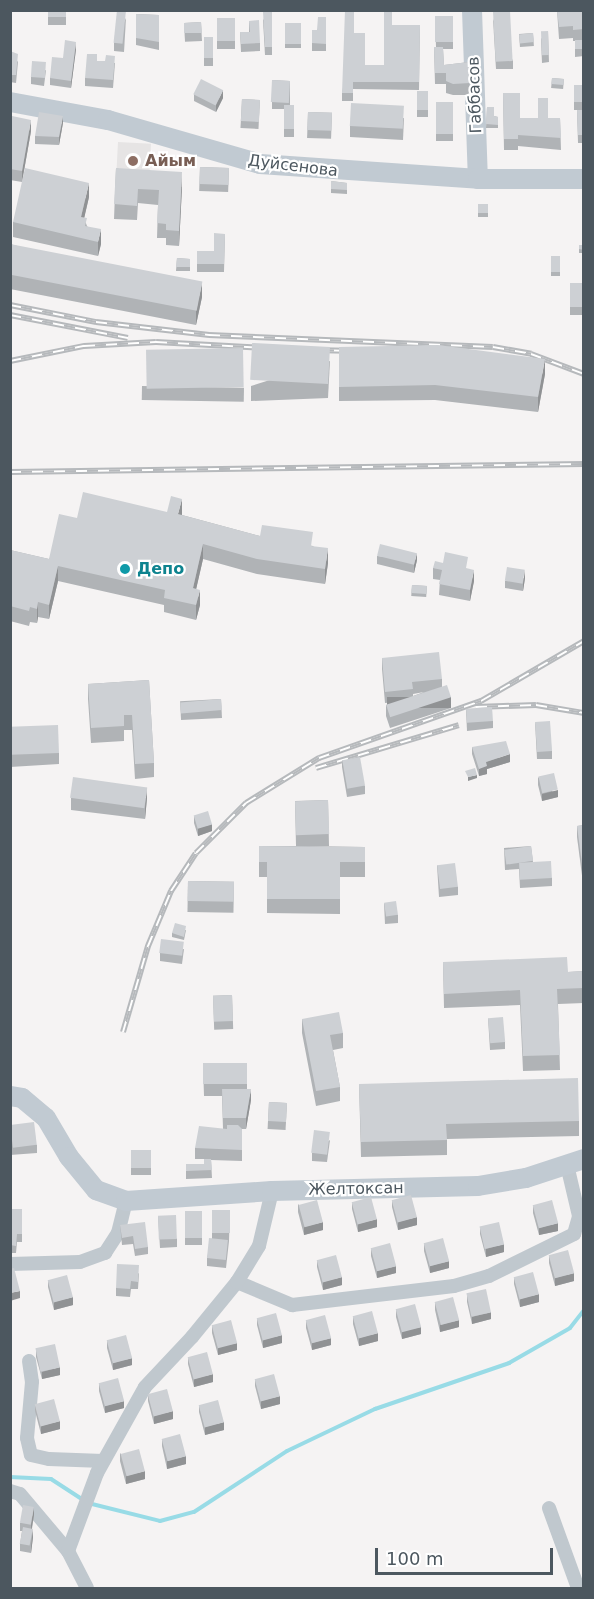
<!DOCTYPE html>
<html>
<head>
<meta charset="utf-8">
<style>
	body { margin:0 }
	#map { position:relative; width:594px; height:1599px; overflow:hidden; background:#f5f3f3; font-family:"DejaVu Sans",sans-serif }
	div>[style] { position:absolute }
	.education>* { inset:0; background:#e6e4e4; transform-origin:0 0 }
	.stream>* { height:4px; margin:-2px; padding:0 2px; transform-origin:2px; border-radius:2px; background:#98dbe6 }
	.minor>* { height:14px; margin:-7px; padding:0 7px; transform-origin:7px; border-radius:7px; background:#c0c8ce }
	.secondary>* { height:20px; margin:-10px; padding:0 10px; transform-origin:10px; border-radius:10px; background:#c1cad2 }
	.rail>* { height:6px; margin-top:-3px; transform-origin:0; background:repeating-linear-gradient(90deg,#fff 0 11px,#b6b9bc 0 22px); box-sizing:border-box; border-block:2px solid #b6b9bc }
	.wall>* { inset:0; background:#b0b3b6; transform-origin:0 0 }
	.shaded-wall>* { inset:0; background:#909294; transform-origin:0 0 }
	.building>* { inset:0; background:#cdd0d4; transform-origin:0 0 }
	.dots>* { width:16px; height:16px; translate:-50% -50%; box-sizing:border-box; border:3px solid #fff; border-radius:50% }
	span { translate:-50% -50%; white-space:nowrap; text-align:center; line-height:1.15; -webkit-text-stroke:4.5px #fff; paint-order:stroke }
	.street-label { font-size:16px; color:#4c575f }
	.education-label { font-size:16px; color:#785e54; font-weight:700 }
	.left { translate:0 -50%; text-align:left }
	.culture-label { font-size:16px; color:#0d838f; font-weight:700 }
	.frame { position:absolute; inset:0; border:12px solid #4c575f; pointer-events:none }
	.scale { position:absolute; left:375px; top:1548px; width:178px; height:27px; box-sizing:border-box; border:3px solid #4c575f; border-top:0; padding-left:8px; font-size:18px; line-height:21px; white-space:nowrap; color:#4c575f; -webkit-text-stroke:4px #fff; paint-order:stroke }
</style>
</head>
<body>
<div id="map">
	<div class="education">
		<i style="left:118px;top:142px;width:33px;height:36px;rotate:3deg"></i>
	</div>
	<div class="stream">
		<i style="left:10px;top:1477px;width:41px;rotate:2.8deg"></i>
		<i style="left:51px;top:1479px;width:44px;rotate:33deg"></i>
		<i style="left:88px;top:1503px;width:74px;rotate:14deg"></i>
		<i style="left:160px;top:1521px;width:35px;rotate:-15deg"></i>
		<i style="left:194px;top:1512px;width:111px;rotate:-33.3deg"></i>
		<i style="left:287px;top:1451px;width:98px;rotate:-25.5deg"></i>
		<i style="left:375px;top:1409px;width:142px;rotate:-18.9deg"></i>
		<i style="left:509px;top:1363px;width:70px;rotate:-29.8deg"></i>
		<i style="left:570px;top:1328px;width:23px;rotate:-52deg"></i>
	</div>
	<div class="minor">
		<i style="left:10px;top:1264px;width:70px;rotate:-1.6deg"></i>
		<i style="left:80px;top:1262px;width:27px;rotate:-20deg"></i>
		<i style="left:105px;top:1253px;width:24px;rotate:-57deg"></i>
		<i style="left:118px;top:1233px;width:33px;rotate:-76deg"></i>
		<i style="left:237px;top:1282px;width:60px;rotate:22.7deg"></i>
		<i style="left:292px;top:1305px;width:163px;rotate:-6.7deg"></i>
		<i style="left:454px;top:1286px;width:36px;rotate:-16deg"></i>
		<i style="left:489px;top:1276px;width:95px;rotate:-26.3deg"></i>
		<i style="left:574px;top:1234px;width:19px;rotate:-74deg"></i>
		<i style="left:579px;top:1216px;width:52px;rotate:-103.2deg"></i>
		<i style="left:29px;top:1361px;width:21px;rotate:82deg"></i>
		<i style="left:32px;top:1382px;width:56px;rotate:95.1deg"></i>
		<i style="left:27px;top:1438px;width:17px;rotate:77deg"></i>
		<i style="left:31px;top:1455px;width:18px;rotate:13deg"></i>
		<i style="left:49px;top:1459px;width:54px;rotate:2.1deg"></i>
		<i style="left:10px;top:1491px;width:10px;rotate:17deg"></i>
		<i style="left:20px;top:1494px;width:75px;rotate:49.9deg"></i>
		<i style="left:549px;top:1508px;width:85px;rotate:70.1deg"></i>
		<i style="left:87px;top:1588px;width:42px;rotate:-117.2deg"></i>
		<i style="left:68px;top:1551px;width:83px;rotate:-69.6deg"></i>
		<i style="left:97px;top:1473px;width:98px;rotate:-60.8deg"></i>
		<i style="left:145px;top:1387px;width:69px;rotate:-46.8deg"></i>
		<i style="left:192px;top:1337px;width:71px;rotate:-50.7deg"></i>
		<i style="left:237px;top:1282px;width:42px;rotate:-58.6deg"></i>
		<i style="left:259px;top:1246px;width:57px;rotate:-76.7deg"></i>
	</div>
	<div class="secondary">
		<i style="left:472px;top:10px;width:169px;rotate:88deg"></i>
		<i style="left:10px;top:102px;width:100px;rotate:10.4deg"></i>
		<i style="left:108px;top:120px;width:158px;rotate:16.1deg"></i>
		<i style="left:260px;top:164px;width:219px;rotate:3.9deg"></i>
		<i style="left:478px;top:179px;width:106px"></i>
		<i style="left:10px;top:1096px;width:12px;rotate:9deg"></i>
		<i style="left:22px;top:1098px;width:31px;rotate:40deg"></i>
		<i style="left:46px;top:1118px;width:45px;rotate:59.5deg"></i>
		<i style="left:69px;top:1157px;width:43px;rotate:50.7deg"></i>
		<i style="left:96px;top:1190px;width:32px;rotate:20deg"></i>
		<i style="left:126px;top:1201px;width:146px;rotate:-3.9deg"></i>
		<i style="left:272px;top:1191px;width:206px;rotate:-1.4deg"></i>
		<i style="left:478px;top:1186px;width:49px;rotate:-9.5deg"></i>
		<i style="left:526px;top:1178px;width:61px;rotate:-18.1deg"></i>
	</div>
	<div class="rail">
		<i style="left:10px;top:305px;width:88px;rotate:11.2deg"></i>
		<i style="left:96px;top:322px;width:114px;rotate:6.6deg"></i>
		<i style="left:209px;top:335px;width:284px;rotate:2.4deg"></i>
		<i style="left:493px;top:347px;width:39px;rotate:10deg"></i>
		<i style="left:531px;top:354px;width:57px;rotate:20.7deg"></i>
		<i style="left:10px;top:315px;width:120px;rotate:11deg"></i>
		<i style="left:312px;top:350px;width:45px;rotate:1.3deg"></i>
		<i style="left:10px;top:361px;width:76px;rotate:-11.5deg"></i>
		<i style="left:84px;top:346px;width:72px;rotate:-3.2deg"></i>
		<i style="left:156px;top:342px;width:129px;rotate:3.1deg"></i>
		<i style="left:10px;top:472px;width:574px;rotate:-0.8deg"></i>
		<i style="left:476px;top:707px;width:60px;rotate:-1.9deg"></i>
		<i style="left:536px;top:705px;width:49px;rotate:9.5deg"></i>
		<i style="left:316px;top:768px;width:149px;rotate:-16.7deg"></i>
		<i style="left:123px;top:1032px;width:90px;rotate:-73.8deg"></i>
		<i style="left:148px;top:946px;width:60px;rotate:-67.3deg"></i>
		<i style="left:171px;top:891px;width:45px;rotate:-56.7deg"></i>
		<i style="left:196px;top:853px;width:71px;rotate:-45deg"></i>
		<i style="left:246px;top:803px;width:86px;rotate:-31.7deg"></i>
		<i style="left:319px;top:758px;width:172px;rotate:-19.4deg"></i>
		<i style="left:481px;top:701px;width:119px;rotate:-30.2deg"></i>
	</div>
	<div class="wall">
		<i style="left:48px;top:10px;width:18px;height:15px"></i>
		<i style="clip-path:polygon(557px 10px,584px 10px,584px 56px,575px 57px,575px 41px,573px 41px,573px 38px,559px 39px)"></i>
		<i style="clip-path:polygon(272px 12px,272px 55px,265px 55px,263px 20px)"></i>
		<i style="clip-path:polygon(136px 14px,159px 15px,159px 50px,136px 45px)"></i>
		<i style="clip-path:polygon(435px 16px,453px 16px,453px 49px,443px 49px,444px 65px,469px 62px,470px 95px,453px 95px,446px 93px,446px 84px,435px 84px,434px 47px,436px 47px)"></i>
		<i style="clip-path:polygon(326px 17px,326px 51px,312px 51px,312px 30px,317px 30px)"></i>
		<i style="clip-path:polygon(126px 18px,124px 52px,114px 51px,114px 43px)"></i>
		<i style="left:217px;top:18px;width:18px;height:31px"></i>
		<i style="clip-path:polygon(493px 19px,513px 61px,513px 69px,496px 69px)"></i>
		<i style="clip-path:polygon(249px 21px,260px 43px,260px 51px,241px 52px,240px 32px,249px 32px)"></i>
		<i style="left:201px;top:22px;width:19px;height:17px;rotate:87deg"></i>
		<i style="left:285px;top:23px;width:16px;height:25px"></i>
		<i style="clip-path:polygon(392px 25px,420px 25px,419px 90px,353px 89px,353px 101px,342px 101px,342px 93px,354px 33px,365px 65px,384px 65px)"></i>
		<i style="clip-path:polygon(548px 31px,549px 62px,542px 63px,541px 39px)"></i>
		<i style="left:533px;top:33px;width:13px;height:14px;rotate:86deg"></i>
		<i style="left:204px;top:37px;width:9px;height:29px"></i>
		<i style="clip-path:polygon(76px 49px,71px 88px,50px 85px,50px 78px,63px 58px)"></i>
		<i style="clip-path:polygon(10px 51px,18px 62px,16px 83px,10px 82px)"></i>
		<i style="clip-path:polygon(97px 61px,115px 63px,113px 88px,85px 86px,85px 78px)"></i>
		<i style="clip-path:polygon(46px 70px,44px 86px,31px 84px,31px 77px)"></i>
		<i style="left:552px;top:78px;width:12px;height:10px;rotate:5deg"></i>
		<i style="clip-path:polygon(272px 80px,290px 81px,290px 105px,294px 105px,294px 137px,284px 137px,284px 109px,272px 109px)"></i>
		<i style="left:574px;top:85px;width:10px;height:25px"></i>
		<i style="left:417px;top:91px;width:11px;height:26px"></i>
		<i style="clip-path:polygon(503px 93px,520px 118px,560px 118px,561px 150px,518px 146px,518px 150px,504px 150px)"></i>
		<i style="clip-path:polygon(194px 94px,223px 98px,216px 112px,194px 101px)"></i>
		<i style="left:242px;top:99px;width:18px;height:29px;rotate:3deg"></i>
		<i style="left:436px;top:102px;width:17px;height:39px"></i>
		<i style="clip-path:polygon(487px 107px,494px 116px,498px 117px,498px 128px,486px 128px)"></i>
		<i style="clip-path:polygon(577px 110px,584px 110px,584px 143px,578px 143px)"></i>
		<i style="left:308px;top:112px;width:24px;height:26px;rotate:2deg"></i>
		<i style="clip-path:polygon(404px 118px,403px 140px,350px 137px,350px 126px)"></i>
		<i style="clip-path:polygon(63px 123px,59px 145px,35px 144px,35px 136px)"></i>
		<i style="clip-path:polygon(10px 128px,31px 131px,22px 182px,10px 180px)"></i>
		<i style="left:200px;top:167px;width:29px;height:24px;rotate:2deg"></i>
		<i style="clip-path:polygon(116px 168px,182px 187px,179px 246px,166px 245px,166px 238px,157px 238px,158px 205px,138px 203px,137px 220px,114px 219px)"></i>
		<i style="clip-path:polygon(331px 181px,347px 183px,347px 194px,331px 193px)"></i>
		<i style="clip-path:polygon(89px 197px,84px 218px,87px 226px,101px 244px,98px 256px,13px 237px,13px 222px)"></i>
		<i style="left:478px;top:204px;width:10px;height:13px"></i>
		<i style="clip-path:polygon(225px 234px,224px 272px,197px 272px,197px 251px,214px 251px)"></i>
		<i style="clip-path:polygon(10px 244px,202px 297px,196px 325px,10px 289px)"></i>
		<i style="left:579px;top:245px;width:5px;height:8px"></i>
		<i style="left:551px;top:256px;width:9px;height:20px"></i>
		<i style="clip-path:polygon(177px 258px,190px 259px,190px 271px,176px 271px)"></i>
		<i style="left:570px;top:283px;width:14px;height:32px"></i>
		<i style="clip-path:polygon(339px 347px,545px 374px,538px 412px,435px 400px,339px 401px)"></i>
		<i style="clip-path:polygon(330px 361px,328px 398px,251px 401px,251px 386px)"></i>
		<i style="left:142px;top:386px;width:102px;height:14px;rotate:1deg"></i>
		<i style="clip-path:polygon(167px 512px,182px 514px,182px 515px,260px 536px,313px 546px,328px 563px,325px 584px,257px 574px,203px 559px,196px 589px,200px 605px,196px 620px,164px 612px,164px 605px,58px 581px,49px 619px,38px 617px,37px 623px,30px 622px,29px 626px,10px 621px,10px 550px,49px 559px,77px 518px)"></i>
		<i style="clip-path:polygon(377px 556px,417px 560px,414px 573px,377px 564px)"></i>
		<i style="clip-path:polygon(433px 568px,468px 569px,474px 581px,470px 601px,439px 595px,440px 580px,433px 579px)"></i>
		<i style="clip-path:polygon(525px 578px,523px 591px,505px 588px,505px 581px)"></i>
		<i style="left:412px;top:585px;width:15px;height:11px;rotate:4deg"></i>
		<i style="clip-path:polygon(evenodd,382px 658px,442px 679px,442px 687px,451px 708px,390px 728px,386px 716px,386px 705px,396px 702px,385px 703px,382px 669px,382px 658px,424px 692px,413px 696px,413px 694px,424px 692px)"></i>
		<i style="clip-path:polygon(149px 680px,154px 763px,154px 777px,135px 779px,132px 730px,124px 730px,124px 741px,91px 743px,88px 699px,88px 684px)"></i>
		<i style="left:221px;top:699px;width:19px;height:41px;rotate:87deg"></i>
		<i style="clip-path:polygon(466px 709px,493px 721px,493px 728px,467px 731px)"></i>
		<i style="clip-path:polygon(535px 722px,552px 751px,552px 759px,537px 759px)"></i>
		<i style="clip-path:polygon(10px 728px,59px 753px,59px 764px,10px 767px)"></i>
		<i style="clip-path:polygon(472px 747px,510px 762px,487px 769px,487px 774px,479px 776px,472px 754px)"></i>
		<i style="clip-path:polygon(342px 760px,365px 786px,365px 794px,347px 797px,342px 767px)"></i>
		<i style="clip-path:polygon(538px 777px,558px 797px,542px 801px,538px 785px)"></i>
		<i style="clip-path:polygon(71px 798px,147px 798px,145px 819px,71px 810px)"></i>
		<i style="clip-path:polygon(328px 800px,329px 846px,308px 846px,365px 847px,365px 877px,340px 877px,340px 914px,267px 913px,267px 877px,259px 877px,259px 846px,296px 846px,295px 801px)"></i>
		<i style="clip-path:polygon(194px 816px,212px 831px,198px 836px,194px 823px)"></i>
		<i style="clip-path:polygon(584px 825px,584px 891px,577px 837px,577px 826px)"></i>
		<i style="clip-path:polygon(531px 846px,533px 862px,552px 878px,552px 886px,520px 888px,519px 869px,505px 870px,504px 848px)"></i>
		<i style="clip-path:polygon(437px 865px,458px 887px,458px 895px,439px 897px)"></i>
		<i style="left:188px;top:881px;width:46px;height:31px;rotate:1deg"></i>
		<i style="clip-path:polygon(384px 903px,398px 915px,398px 923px,385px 924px)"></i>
		<i style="clip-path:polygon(186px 930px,184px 940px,172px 937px,172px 933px)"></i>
		<i style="clip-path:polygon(184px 949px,182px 964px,160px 961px,160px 953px)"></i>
		<i style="clip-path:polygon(443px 962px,568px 972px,584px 971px,584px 1003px,558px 1004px,560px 1070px,523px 1071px,520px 1005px,444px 1008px)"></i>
		<i style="left:232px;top:995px;width:34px;height:19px;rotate:88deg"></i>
		<i style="clip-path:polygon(488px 1018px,505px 1042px,505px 1049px,490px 1050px)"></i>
		<i style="clip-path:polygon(302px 1019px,343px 1033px,343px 1048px,333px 1050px,340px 1087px,340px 1101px,316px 1106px,302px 1033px)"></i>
		<i style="clip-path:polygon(247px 1063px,247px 1089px,251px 1100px,246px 1129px,242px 1129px,242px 1161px,211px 1160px,212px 1178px,186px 1179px,186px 1164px,204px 1164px,204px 1159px,195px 1159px,195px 1148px,223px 1129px,222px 1096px,204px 1096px,203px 1065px)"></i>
		<i style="clip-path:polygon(359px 1084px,579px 1121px,579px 1136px,447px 1139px,447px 1155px,361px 1157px)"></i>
		<i style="left:269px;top:1102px;width:18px;height:27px;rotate:3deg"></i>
		<i style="clip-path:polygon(10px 1124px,37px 1145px,37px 1153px,10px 1155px)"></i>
		<i style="clip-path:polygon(330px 1140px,327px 1162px,312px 1161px,312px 1153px)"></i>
		<i style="left:151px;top:1150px;width:25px;height:20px;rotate:90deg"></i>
		<i style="clip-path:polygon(392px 1200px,417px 1225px,398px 1230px,392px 1207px)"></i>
		<i style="clip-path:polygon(352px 1202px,377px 1227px,358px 1232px,352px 1209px)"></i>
		<i style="clip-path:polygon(298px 1204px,323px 1230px,304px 1235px,298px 1212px)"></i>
		<i style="clip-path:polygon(533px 1205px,558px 1231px,539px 1235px,533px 1213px)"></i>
		<i style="clip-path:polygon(22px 1209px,22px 1242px,17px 1242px,16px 1253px,10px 1253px,10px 1215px,12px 1215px)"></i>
		<i style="clip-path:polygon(212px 1210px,230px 1210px,229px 1241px,226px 1268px,207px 1266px,207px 1258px,212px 1238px)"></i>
		<i style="left:185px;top:1211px;width:17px;height:34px"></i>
		<i style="clip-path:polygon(158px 1216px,177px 1239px,177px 1247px,160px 1248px)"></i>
		<i style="clip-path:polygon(120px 1225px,148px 1247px,148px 1254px,135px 1256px,133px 1244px,122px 1245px)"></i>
		<i style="clip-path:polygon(480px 1227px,504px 1252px,486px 1257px,480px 1234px)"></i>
		<i style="clip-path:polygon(424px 1243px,449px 1268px,430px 1273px,424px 1251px)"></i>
		<i style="clip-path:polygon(371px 1248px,396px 1273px,377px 1278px,371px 1256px)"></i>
		<i style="clip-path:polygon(549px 1255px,574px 1281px,555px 1286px,549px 1263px)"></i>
		<i style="clip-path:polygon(317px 1260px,342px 1285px,323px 1290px,317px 1267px)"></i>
		<i style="clip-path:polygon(139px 1273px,138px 1289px,131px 1289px,130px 1297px,116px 1296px,116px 1288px)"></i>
		<i style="clip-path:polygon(514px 1277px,539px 1302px,520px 1307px,514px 1284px)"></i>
		<i style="clip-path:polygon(48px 1280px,73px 1305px,54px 1310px,48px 1287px)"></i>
		<i style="clip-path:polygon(467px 1294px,491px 1319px,472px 1324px,467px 1302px)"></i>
		<i style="clip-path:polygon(435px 1302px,459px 1327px,440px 1332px,435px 1310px)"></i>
		<i style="clip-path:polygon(396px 1309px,421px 1334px,402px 1339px,396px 1317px)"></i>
		<i style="clip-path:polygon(353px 1316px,378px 1341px,359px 1346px,353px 1324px)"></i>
		<i style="clip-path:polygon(257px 1318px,282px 1343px,263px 1348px,257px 1325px)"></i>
		<i style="clip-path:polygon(306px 1320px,331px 1345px,312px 1350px,306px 1328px)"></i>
		<i style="clip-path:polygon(212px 1325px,237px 1350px,218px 1355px,212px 1333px)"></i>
		<i style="clip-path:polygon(107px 1340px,132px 1365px,113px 1370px,107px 1348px)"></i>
		<i style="clip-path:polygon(36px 1349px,60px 1375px,42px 1379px,36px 1357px)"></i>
		<i style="clip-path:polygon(188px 1357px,213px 1382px,194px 1387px,188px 1364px)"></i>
		<i style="clip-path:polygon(255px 1379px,280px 1404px,261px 1409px,255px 1386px)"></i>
		<i style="clip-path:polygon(99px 1383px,124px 1408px,105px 1413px,99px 1391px)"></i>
		<i style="clip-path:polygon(148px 1394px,173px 1419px,154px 1424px,148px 1401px)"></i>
		<i style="clip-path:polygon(35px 1404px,60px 1429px,41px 1434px,35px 1411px)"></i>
		<i style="clip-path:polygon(199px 1405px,224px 1430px,205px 1435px,199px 1412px)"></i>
		<i style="clip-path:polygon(162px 1439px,186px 1464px,167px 1469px,162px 1446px)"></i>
		<i style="clip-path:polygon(120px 1453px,145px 1479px,126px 1484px,120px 1461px)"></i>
		<i style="clip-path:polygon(34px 1515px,32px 1529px,33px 1537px,31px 1553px,20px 1551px,20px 1544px,22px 1531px,20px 1531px,20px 1523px)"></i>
	</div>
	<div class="shaded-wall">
		<i style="clip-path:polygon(76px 42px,76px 49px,71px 88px,71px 81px)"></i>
		<i style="clip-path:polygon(223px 90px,223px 98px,216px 112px,216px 105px)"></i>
		<i style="clip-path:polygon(63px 116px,63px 123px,59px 145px,59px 137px)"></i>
		<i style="clip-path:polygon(31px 120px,31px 131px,22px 182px,22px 171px)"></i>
		<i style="clip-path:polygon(182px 172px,182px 187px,179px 246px,179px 231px)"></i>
		<i style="clip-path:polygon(89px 183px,89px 197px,81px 232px,81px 217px)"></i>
		<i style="clip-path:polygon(101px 229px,101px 244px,98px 256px,98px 242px)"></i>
		<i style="clip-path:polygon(202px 283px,202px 297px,196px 325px,196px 311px)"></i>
		<i style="clip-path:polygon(545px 359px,545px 374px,538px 412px,538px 397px)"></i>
		<i style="clip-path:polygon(182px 499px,182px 514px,178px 529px,178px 514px)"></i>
		<i style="clip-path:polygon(203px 544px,203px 559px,193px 603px,193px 588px)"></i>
		<i style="clip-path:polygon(328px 548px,328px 563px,325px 584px,325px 569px)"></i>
		<i style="clip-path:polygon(417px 553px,417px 560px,414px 573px,414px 565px)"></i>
		<i style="clip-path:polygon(58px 566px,58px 581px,49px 619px,49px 605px)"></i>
		<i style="clip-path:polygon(474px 570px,474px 581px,470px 601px,470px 590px)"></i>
		<i style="clip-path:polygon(525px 570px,525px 578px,523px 591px,523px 584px)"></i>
		<i style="clip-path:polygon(200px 590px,200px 605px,196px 620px,196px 605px)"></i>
		<i style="clip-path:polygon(38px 602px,38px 617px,37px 623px,37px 609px)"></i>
		<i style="left:451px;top:697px;width:11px;height:64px;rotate:90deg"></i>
		<i style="clip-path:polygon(510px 754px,510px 762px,487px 769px,487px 774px,479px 776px,479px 769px,486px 762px)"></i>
		<i style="clip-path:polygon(477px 775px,477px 778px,468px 781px,468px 777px)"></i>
		<i style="clip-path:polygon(147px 787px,147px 798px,145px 819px,145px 808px)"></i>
		<i style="clip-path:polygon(558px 790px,558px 797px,542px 801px,542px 794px)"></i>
		<i style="clip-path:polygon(212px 824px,212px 831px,198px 836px,198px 828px)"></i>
		<i style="clip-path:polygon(251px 1089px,251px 1100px,246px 1129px,246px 1118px)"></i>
		<i style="clip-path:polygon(417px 1217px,417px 1225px,398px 1230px,398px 1222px)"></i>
		<i style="clip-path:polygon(377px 1219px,377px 1227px,358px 1232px,358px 1224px)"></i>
		<i style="clip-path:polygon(323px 1222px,323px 1230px,304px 1235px,304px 1227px)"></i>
		<i style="clip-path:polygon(558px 1223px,558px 1231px,539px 1235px,539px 1228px)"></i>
		<i style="clip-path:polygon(504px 1244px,504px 1252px,486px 1257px,486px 1249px)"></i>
		<i style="clip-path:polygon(449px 1261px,449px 1268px,430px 1273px,430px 1266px)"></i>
		<i style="clip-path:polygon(396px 1266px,396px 1273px,377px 1278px,377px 1271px)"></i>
		<i style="clip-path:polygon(574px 1273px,574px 1281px,555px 1286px,555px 1278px)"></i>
		<i style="clip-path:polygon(342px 1277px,342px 1285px,323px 1290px,323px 1282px)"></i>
		<i style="clip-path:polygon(20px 1291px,20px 1298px,10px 1301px,10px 1293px)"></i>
		<i style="clip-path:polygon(539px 1294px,539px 1302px,520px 1307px,520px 1299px)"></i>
		<i style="clip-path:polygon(73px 1297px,73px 1305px,54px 1310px,54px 1302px)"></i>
		<i style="clip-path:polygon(491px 1312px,491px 1319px,472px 1324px,472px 1317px)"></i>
		<i style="clip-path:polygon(459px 1320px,459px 1327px,440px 1332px,440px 1325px)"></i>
		<i style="clip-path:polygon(421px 1327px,421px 1334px,402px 1339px,402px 1331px)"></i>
		<i style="clip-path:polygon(378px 1333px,378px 1341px,359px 1346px,359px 1338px)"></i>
		<i style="clip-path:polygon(282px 1335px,282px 1343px,263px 1348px,263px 1340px)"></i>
		<i style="clip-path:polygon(331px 1338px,331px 1345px,312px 1350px,312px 1343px)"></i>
		<i style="clip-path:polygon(237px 1343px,237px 1350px,218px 1355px,218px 1347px)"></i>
		<i style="clip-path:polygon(132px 1358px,132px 1365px,113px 1370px,113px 1363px)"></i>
		<i style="clip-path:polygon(60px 1367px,60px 1375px,42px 1379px,42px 1372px)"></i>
		<i style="clip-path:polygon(213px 1374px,213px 1382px,194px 1387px,194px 1379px)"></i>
		<i style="clip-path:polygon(280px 1396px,280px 1404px,261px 1409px,261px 1401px)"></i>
		<i style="clip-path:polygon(124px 1401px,124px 1408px,105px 1413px,105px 1406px)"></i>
		<i style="clip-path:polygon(173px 1411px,173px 1419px,154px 1424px,154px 1416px)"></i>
		<i style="clip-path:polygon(60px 1421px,60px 1429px,41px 1434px,41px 1426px)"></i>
		<i style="clip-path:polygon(224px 1422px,224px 1430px,205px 1435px,205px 1427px)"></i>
		<i style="clip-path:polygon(186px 1456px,186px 1464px,167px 1469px,167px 1461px)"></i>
		<i style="clip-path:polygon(145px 1471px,145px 1479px,126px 1484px,126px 1476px)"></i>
		<i style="clip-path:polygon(34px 1507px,34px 1515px,31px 1532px,31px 1525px)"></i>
		<i style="clip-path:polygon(33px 1529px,33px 1537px,31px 1553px,31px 1546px)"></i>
	</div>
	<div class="building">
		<i style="left:48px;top:10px;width:18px;height:7px"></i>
		<i style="left:117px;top:10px;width:9px;height:33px;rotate:6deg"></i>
		<i style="clip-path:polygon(345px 10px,354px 10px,354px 33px,365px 33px,365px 65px,384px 65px,384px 10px,392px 10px,392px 25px,420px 25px,419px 82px,353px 82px,353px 93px,342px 93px)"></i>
		<i style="clip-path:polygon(557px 10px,584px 10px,584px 29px,573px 30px,573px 26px,559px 27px)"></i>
		<i style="left:510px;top:11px;width:50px;height:17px;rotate:87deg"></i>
		<i style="clip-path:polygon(263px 12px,272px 12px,272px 47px,265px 47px)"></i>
		<i style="clip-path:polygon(136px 14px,159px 15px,159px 42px,136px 38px)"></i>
		<i style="left:435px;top:16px;width:18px;height:26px"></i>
		<i style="clip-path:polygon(318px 17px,326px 17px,326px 44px,312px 43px,312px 30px,317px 30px)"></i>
		<i style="left:217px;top:18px;width:18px;height:23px"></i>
		<i style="clip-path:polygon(259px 20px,260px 43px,241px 44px,240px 32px,250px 32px,249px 21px)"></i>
		<i style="clip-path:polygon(201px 22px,202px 33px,184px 33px,184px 23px)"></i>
		<i style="left:285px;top:23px;width:16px;height:21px"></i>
		<i style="left:548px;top:31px;width:24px;height:7px;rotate:88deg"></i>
		<i style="left:533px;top:33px;width:9px;height:14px;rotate:84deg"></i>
		<i style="left:204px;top:37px;width:9px;height:21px"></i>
		<i style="clip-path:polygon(65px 40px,76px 42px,71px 81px,50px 78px,52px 57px,63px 58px)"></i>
		<i style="left:584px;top:40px;width:9px;height:9px;rotate:90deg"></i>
		<i style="clip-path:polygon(434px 47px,443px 47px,444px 65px,469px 62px,470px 83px,453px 84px,446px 81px,446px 73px,435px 73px)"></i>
		<i style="clip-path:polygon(10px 51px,18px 54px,16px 75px,10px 75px)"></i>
		<i style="clip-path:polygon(87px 54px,97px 54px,97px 61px,105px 61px,106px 55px,115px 56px,113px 80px,85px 78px)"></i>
		<i style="left:32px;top:61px;width:14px;height:16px;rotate:4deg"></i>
		<i style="left:552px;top:78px;width:12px;height:6px;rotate:5deg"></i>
		<i style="left:201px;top:79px;width:25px;height:17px;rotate:27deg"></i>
		<i style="left:272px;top:80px;width:18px;height:22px;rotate:3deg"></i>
		<i style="left:574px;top:85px;width:10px;height:17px"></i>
		<i style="left:417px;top:91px;width:11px;height:19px"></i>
		<i style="clip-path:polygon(503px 93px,520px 93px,520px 118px,538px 118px,538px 98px,548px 98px,548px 118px,560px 118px,561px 138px,518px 135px,518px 139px,504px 139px)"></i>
		<i style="left:242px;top:99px;width:18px;height:22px;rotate:3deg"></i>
		<i style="left:436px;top:102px;width:17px;height:32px"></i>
		<i style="left:351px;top:103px;width:53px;height:23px;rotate:3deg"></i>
		<i style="left:284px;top:105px;width:10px;height:24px"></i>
		<i style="clip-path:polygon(487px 107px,494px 107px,494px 116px,498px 117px,498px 125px,486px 124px)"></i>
		<i style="clip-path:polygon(577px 110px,584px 110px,584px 135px,578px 135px)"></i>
		<i style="clip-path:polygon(39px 112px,63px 116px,59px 137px,35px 136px)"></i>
		<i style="left:308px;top:112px;width:24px;height:18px;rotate:2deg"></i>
		<i style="clip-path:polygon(12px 116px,31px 120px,22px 171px,10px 169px,10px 128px)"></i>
		<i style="left:200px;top:167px;width:29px;height:17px;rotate:2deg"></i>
		<i style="clip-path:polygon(25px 168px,89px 183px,81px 217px,87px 218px,85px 226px,101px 229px,98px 242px,13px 222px)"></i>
		<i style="clip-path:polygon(116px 168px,182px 172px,179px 231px,166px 230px,166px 224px,157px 223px,159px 190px,138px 189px,137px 206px,114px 204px)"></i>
		<i style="clip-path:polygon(331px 181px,347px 183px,347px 190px,331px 189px)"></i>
		<i style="left:478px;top:204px;width:10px;height:9px"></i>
		<i style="clip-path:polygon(214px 233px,225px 234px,224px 264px,197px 264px,197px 251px,214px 251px)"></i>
		<i style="left:10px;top:244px;width:196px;height:30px;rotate:11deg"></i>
		<i style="clip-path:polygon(579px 245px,584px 245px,584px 250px,579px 249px)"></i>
		<i style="left:551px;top:256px;width:9px;height:16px"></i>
		<i style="clip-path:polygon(177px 258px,190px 259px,190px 267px,176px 267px)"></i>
		<i style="left:570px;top:283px;width:14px;height:24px"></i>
		<i style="clip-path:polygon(438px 345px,545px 359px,538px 397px,435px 385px,339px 387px,339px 347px)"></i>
		<i style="left:330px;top:347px;width:37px;height:78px;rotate:93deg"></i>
		<i style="left:243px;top:348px;width:39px;height:97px;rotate:89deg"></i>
		<i style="clip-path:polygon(83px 492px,167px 512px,171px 496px,182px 499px,178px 514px,260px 536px,262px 525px,313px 532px,311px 546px,328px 548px,325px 569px,257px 559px,203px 544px,193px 588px,200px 590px,196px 605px,164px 598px,165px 590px,58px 566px,49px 605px,38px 602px,37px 609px,30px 607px,29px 611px,10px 606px,10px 550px,49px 559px,59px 514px,77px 518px)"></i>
		<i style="left:380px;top:544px;width:38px;height:12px;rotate:14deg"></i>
		<i style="clip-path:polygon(445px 552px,468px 557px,466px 568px,474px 570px,470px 590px,439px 584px,442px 570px,433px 568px,435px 561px,443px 563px)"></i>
		<i style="left:507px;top:567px;width:18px;height:14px;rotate:9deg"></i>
		<i style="left:412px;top:585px;width:15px;height:8px;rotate:4deg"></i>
		<i style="clip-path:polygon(439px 652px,442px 679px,412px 682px,413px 689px,385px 692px,382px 658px)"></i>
		<i style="clip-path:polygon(149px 680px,154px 763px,135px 764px,132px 715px,124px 715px,124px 726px,91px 728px,88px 684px)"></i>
		<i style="left:447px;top:685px;width:13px;height:64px;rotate:72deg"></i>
		<i style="left:221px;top:699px;width:11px;height:41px;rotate:85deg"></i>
		<i style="left:492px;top:707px;width:14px;height:26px;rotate:86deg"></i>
		<i style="left:550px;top:721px;width:30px;height:15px;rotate:86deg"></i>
		<i style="left:58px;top:725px;width:28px;height:48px;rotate:88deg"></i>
		<i style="left:583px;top:736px;width:1px;height:26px"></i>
		<i style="clip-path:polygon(506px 741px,510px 754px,486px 762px,487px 766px,479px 769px,472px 747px)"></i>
		<i style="left:360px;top:757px;width:29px;height:18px;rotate:80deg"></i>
		<i style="clip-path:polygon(475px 768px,477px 775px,468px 777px,465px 771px)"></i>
		<i style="left:554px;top:773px;width:17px;height:16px;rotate:77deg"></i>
		<i style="left:73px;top:777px;width:75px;height:21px;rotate:8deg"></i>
		<i style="left:328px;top:800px;width:34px;height:33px;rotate:88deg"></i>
		<i style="left:208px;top:811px;width:14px;height:15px;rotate:73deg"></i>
		<i style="clip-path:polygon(584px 825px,584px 879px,577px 826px)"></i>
		<i style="clip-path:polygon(259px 846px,365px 847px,365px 862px,340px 862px,340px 899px,267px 899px,267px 862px,259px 862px)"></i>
		<i style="left:531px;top:846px;width:15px;height:27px;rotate:82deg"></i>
		<i style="left:551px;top:861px;width:17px;height:32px;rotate:87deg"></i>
		<i style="left:455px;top:863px;width:24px;height:18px;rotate:83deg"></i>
		<i style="left:188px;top:881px;width:46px;height:20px;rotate:1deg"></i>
		<i style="left:396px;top:901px;width:14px;height:12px;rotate:82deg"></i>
		<i style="clip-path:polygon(175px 923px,186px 926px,184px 937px,172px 933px)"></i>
		<i style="left:161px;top:939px;width:23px;height:14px;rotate:7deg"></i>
		<i style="clip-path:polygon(567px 957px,568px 972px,584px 971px,584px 988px,557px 989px,560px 1055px,523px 1056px,520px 990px,444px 994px,443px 962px)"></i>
		<i style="left:232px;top:995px;width:26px;height:19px;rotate:88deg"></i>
		<i style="clip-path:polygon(339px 1012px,343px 1033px,330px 1035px,340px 1087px,316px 1091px,302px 1019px)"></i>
		<i style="left:503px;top:1017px;width:25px;height:15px;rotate:85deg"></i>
		<i style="left:247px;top:1063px;width:21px;height:44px;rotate:90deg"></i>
		<i style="clip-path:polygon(578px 1078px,579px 1121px,446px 1124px,447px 1140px,361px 1142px,359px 1084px)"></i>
		<i style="clip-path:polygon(222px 1089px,251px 1089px,246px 1118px,223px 1118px)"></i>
		<i style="left:269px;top:1102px;width:18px;height:19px;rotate:3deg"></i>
		<i style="left:34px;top:1122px;width:23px;height:24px;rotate:83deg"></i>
		<i style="clip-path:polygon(227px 1125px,238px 1125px,242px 1129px,242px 1150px,195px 1148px,199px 1126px,227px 1129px)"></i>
		<i style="left:314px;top:1130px;width:16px;height:23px;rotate:7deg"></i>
		<i style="left:151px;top:1150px;width:18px;height:20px;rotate:90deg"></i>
		<i style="clip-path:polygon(204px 1159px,211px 1159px,212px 1170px,186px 1171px,186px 1164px,204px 1164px)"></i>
		<i style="left:411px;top:1195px;width:23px;height:20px;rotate:75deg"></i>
		<i style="left:371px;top:1197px;width:23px;height:20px;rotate:75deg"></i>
		<i style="left:317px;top:1200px;width:23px;height:19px;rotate:75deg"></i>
		<i style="left:552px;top:1200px;width:24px;height:20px;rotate:75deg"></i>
		<i style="clip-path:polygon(12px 1209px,22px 1209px,22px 1234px,17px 1234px,16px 1246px,10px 1245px,10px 1215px,12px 1215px)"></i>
		<i style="left:212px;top:1210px;width:18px;height:23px"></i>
		<i style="left:185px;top:1211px;width:17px;height:27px"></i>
		<i style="left:176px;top:1215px;width:24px;height:18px;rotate:88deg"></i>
		<i style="clip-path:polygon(145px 1222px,148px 1247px,135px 1249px,133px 1236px,122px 1238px,120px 1225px)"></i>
		<i style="left:499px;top:1222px;width:23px;height:20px;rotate:77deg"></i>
		<i style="left:209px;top:1238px;width:19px;height:20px;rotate:6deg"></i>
		<i style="left:443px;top:1238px;width:24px;height:20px;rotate:75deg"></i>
		<i style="left:390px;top:1243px;width:24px;height:20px;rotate:75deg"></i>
		<i style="left:568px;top:1250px;width:24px;height:20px;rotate:75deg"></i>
		<i style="left:336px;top:1255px;width:23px;height:20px;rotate:75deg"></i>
		<i style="clip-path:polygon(117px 1264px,139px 1265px,138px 1282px,131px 1281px,130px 1289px,116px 1288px)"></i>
		<i style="clip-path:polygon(14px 1268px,20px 1291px,10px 1293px,10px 1269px)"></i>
		<i style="left:533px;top:1272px;width:23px;height:20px;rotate:75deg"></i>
		<i style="left:67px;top:1275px;width:23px;height:20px;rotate:75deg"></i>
		<i style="left:486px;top:1289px;width:24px;height:20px;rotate:78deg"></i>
		<i style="left:453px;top:1297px;width:24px;height:19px;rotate:75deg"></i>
		<i style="left:415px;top:1304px;width:24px;height:20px;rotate:75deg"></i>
		<i style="left:372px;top:1311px;width:23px;height:20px;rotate:75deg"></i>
		<i style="left:276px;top:1313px;width:23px;height:20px;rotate:75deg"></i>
		<i style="left:325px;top:1315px;width:24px;height:20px;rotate:75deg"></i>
		<i style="left:231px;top:1320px;width:24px;height:20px;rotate:75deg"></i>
		<i style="left:126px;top:1335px;width:24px;height:20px;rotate:75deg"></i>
		<i style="left:55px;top:1344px;width:24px;height:20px;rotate:78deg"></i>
		<i style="left:207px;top:1352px;width:23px;height:20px;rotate:75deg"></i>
		<i style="left:274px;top:1374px;width:23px;height:20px;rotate:75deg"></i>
		<i style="left:118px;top:1378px;width:24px;height:20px;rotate:75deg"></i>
		<i style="left:167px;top:1389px;width:23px;height:20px;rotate:75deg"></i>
		<i style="left:54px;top:1399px;width:23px;height:20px;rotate:75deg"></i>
		<i style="left:218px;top:1400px;width:23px;height:20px;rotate:75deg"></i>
		<i style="left:180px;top:1434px;width:23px;height:19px;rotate:75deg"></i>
		<i style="left:139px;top:1449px;width:23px;height:19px;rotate:75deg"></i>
		<i style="left:23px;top:1505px;width:11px;height:18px;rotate:10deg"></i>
		<i style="left:23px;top:1527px;width:10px;height:17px;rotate:11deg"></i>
	</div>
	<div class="dots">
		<i style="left:133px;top:161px;background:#8d6e63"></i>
		<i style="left:125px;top:569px;background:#0f9aa8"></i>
	</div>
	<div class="street-label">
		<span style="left:475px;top:95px;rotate:-92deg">Габбасов</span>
		<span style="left:293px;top:166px;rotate:7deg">Дуйсенова</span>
		<span style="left:356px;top:1189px;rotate:-1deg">Желтоксан</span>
	</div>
	<div class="education-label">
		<span class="left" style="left:145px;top:161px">Айым</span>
	</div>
	<div class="culture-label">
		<span class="left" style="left:137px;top:569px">Депо</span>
	</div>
	<div class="frame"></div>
	<div class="scale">100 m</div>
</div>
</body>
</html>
